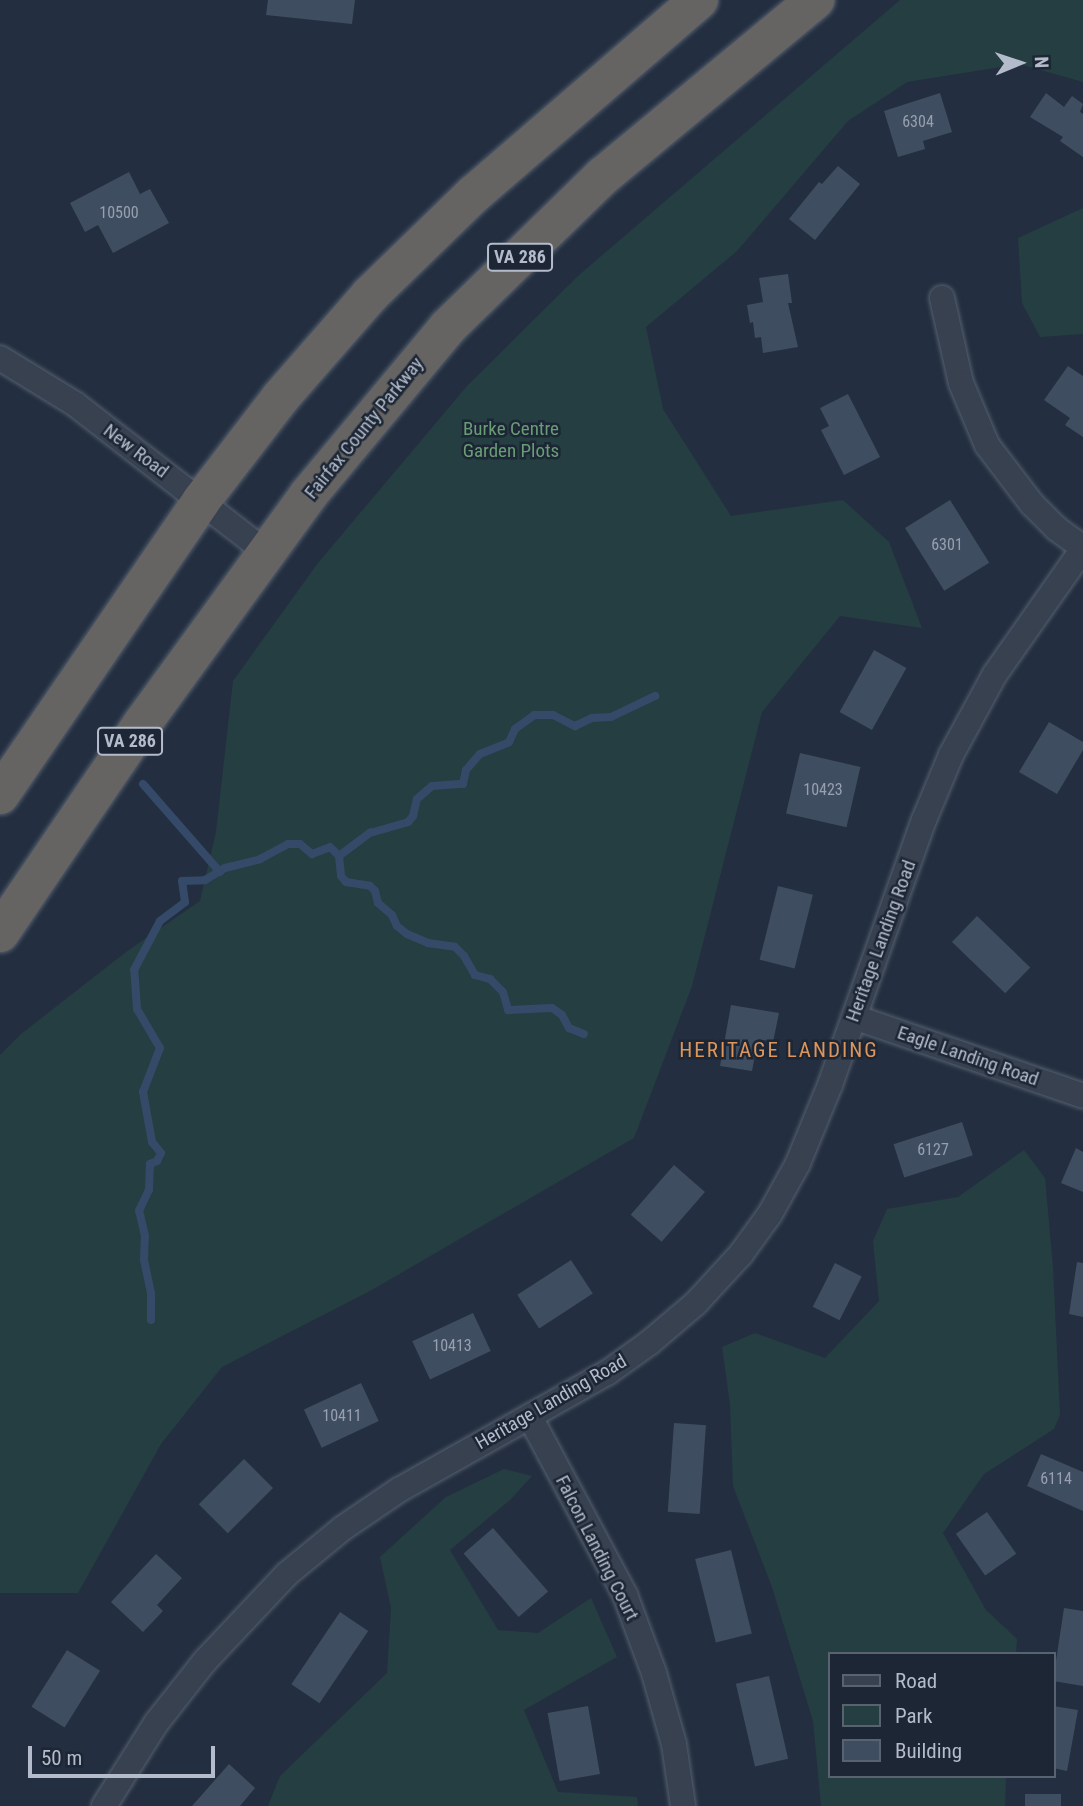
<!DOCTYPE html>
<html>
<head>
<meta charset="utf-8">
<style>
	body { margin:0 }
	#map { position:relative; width:1083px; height:1806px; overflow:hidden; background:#232f40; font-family:"Roboto Condensed",sans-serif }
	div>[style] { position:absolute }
	.green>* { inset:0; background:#253e41 }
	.stream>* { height:8px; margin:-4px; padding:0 4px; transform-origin:4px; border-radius:4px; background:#354a68 }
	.building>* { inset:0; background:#3f4d60; transform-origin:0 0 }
	.roads { filter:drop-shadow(0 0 2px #555f6e) drop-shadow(0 0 2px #555f6e) }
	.minor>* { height:24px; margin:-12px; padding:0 12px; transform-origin:12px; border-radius:12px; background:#374150 }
	.trunk>* { height:38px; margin:-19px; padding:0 19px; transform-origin:19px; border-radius:19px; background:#666462 }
	span { translate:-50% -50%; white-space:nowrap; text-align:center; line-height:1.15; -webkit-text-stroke:5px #1c2635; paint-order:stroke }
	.number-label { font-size:16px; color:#97a0b0 }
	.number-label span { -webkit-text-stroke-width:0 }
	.shield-label span { padding:2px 5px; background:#1c2635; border:2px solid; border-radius:5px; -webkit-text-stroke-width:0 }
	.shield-label { font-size:18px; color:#b4bccb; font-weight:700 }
	.street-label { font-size:19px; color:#b4bccb }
	.park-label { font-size:19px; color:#699d76 }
	.neighbourhood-label { font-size:21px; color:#dc965d; letter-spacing:2px }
	.legend { position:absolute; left:828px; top:1652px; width:228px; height:126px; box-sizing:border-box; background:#1c2635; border:2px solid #596271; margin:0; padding:9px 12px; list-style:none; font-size:21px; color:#b4bccb }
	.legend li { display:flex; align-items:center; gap:14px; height:35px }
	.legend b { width:35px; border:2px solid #596271 }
	.north { position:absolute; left:985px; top:28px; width:70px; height:70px; -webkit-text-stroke:5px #1c2635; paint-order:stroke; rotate:88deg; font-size:19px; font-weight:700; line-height:28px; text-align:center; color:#b4bccb }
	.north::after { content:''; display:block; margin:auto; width:24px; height:32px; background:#b4bccb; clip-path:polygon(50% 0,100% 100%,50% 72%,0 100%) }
	.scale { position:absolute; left:28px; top:1746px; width:187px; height:32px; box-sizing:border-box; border:4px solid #b4bccb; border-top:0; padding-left:9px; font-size:21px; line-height:24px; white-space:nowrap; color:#b4bccb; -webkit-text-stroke:5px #1c2635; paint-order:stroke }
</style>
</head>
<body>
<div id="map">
	<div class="green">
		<i style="clip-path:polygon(900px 0,1083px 0,1083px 82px,1019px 64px,907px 82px,848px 121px,737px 251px,646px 327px,663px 409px,731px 516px,843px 500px,889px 542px,922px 628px,840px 616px,762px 712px,692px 986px,634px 1138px,370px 1291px,222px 1367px,161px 1444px,78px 1593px,0 1593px,0 1055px,21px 1034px,126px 952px,200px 901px,216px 832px,233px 681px,318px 563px,467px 386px,579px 275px)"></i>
		<i style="clip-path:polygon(1083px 208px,1083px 334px,1040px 337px,1022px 303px,1018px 238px)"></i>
		<i style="clip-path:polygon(1024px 1150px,1045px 1178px,1053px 1267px,1060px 1415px,1054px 1429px,984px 1474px,943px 1533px,986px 1610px,1017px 1639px,1016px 1654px,829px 1654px,829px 1776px,1006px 1776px,1005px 1806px,821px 1806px,813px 1721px,772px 1587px,733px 1486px,730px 1405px,722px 1347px,755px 1333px,825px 1358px,879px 1301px,873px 1241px,887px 1209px,958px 1197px)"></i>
		<i style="clip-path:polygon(504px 1469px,532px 1476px,510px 1500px,450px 1550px,498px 1630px,538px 1633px,591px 1598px,617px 1657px,524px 1710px,558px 1792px,637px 1797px,638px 1806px,268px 1806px,280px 1776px,387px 1673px,391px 1608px,380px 1557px,446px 1497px)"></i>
	</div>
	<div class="stream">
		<i style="left:143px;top:784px;width:117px;rotate:48.8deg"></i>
		<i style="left:339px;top:856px;width:39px;rotate:-37deg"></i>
		<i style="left:370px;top:833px;width:40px;rotate:-16deg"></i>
		<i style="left:408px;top:822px;width:8px;rotate:-50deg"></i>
		<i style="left:413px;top:816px;width:17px;rotate:-77deg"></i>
		<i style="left:417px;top:799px;width:20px;rotate:-41deg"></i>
		<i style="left:432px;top:786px;width:31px;rotate:-4deg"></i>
		<i style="left:463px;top:784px;width:14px;rotate:-78deg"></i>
		<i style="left:466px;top:770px;width:21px;rotate:-49deg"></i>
		<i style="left:480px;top:754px;width:31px;rotate:-22deg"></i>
		<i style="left:509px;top:742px;width:14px;rotate:-65deg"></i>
		<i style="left:515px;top:729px;width:24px;rotate:-36deg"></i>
		<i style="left:534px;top:715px;width:19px"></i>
		<i style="left:553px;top:715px;width:25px;rotate:27deg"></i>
		<i style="left:575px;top:726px;width:19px;rotate:-25deg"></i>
		<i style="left:592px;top:718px;width:19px;rotate:-3deg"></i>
		<i style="left:611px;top:717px;width:49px;rotate:-25.5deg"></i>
		<i style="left:151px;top:1320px;width:27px;rotate:-90deg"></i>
		<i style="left:151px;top:1293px;width:34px;rotate:-102deg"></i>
		<i style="left:144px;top:1260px;width:24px;rotate:-88deg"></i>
		<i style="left:145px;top:1236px;width:26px;rotate:-103deg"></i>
		<i style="left:139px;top:1211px;width:23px;rotate:-65deg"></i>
		<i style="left:149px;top:1190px;width:26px;rotate:-88deg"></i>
		<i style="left:150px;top:1164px;width:8px;rotate:-23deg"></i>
		<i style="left:157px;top:1161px;width:9px;rotate:-63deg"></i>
		<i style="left:161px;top:1153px;width:14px;rotate:-129deg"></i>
		<i style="left:152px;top:1142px;width:51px;rotate:-100.2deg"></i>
		<i style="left:143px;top:1092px;width:47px;rotate:-68.9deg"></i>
		<i style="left:160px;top:1048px;width:45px;rotate:-120.5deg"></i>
		<i style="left:137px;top:1009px;width:39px;rotate:-94deg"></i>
		<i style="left:134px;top:970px;width:55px;rotate:-62deg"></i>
		<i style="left:160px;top:921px;width:31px;rotate:-37deg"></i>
		<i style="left:185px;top:902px;width:21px;rotate:-98deg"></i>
		<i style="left:182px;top:881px;width:23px;rotate:-2deg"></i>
		<i style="left:205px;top:880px;width:23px;rotate:-31deg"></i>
		<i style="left:225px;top:868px;width:36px;rotate:-14deg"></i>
		<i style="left:260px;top:859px;width:32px;rotate:-28deg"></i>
		<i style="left:288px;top:844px;width:12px"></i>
		<i style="left:300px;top:844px;width:16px;rotate:40deg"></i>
		<i style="left:312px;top:854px;width:19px;rotate:-21deg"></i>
		<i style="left:330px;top:847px;width:13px;rotate:45deg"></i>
		<i style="left:339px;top:856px;width:20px;rotate:84deg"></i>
		<i style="left:341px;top:876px;width:8px;rotate:50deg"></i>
		<i style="left:346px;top:882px;width:24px;rotate:9deg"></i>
		<i style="left:370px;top:886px;width:7px;rotate:45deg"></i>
		<i style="left:375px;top:891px;width:12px;rotate:76deg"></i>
		<i style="left:378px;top:903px;width:18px;rotate:41deg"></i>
		<i style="left:392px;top:915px;width:12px;rotate:66deg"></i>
		<i style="left:397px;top:926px;width:13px;rotate:39deg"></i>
		<i style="left:407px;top:934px;width:23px;rotate:23deg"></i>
		<i style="left:428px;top:943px;width:27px;rotate:8deg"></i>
		<i style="left:455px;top:947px;width:13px;rotate:45deg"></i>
		<i style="left:464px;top:956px;width:22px;rotate:60deg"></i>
		<i style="left:475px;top:975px;width:16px;rotate:15deg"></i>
		<i style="left:490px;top:979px;width:18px;rotate:45deg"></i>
		<i style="left:503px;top:992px;width:19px;rotate:74deg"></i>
		<i style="left:508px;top:1010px;width:44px;rotate:-2.6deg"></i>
		<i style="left:552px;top:1008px;width:12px;rotate:35deg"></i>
		<i style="left:562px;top:1015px;width:15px;rotate:62deg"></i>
		<i style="left:569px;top:1028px;width:16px;rotate:22deg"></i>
	</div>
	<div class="building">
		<i style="clip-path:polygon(268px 0,355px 0,352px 24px,266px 15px)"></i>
		<i style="clip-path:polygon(940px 93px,952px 132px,923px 141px,925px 149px,898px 157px,884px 111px)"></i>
		<i style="clip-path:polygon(1046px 93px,1064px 107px,1072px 96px,1083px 104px,1080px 112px,1083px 114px,1083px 157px,1060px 141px,1063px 137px,1030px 117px)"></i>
		<i style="clip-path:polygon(838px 166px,860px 184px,815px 240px,789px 219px,819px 182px,822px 184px)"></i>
		<i style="clip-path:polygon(129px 172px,140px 194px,150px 189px,169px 223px,113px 253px,98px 225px,85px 232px,70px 203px)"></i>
		<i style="clip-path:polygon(788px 274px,792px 303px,788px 303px,798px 347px,763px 353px,761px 337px,755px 338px,753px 322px,750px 323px,747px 305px,763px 302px,759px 278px)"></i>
		<i style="clip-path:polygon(1068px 366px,1083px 376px,1083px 437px,1065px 425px,1070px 418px,1044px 400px)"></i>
		<i style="clip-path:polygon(848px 394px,880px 457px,844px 475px,821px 430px,829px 426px,820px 408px)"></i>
		<i style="left:950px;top:500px;width:74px;height:53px;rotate:58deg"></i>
		<i style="left:874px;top:650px;width:37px;height:71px;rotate:29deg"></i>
		<i style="clip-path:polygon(1049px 722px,1083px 742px,1083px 750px,1057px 794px,1019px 772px)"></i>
		<i style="left:800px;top:753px;width:62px;height:62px;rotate:13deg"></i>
		<i style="left:778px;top:886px;width:36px;height:76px;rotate:14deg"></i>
		<i style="left:977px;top:916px;width:74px;height:36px;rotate:44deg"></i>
		<i style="clip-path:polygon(731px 1005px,779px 1013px,773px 1042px,758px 1039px,752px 1071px,720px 1066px)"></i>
		<i style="left:962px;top:1122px;width:35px;height:72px;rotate:72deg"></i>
		<i style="clip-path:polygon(1076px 1148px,1083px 1152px,1083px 1192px,1061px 1183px)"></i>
		<i style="left:674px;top:1165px;width:41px;height:66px;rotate:41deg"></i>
		<i style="left:571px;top:1260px;width:40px;height:64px;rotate:57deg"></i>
		<i style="clip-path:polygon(1077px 1262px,1083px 1263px,1083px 1317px,1069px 1314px)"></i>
		<i style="left:835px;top:1263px;width:30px;height:49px;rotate:27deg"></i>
		<i style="left:473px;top:1313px;width:42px;height:67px;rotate:65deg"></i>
		<i style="left:361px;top:1383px;width:42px;height:63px;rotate:65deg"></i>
		<i style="left:674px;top:1423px;width:32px;height:89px;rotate:4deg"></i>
		<i style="clip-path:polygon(1041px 1454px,1083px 1472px,1083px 1511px,1027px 1486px)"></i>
		<i style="left:244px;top:1459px;width:41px;height:64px;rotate:45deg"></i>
		<i style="left:987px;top:1512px;width:51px;height:38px;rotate:55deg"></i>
		<i style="left:493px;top:1528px;width:84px;height:39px;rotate:49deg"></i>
		<i style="left:731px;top:1550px;width:86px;height:37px;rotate:76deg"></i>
		<i style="clip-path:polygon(156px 1554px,182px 1578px,157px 1605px,163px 1611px,143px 1632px,111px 1602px)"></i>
		<i style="clip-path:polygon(1064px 1608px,1083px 1611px,1083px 1686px,1053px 1681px)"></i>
		<i style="left:340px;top:1612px;width:34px;height:87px;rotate:34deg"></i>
		<i style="left:67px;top:1650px;width:39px;height:67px;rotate:32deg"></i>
		<i style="left:769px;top:1676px;width:85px;height:34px;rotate:77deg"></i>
		<i style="left:588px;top:1706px;width:69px;height:41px;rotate:80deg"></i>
		<i style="clip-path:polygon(1053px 1706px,1078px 1710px,1067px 1771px,1053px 1768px)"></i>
		<i style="clip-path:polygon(229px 1764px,255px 1788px,240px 1806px,192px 1806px)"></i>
		<i style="left:1061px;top:1794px;width:12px;height:36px;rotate:90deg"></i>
	</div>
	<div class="roads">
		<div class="minor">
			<i style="left:942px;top:298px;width:87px;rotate:77.4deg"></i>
			<i style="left:961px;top:383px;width:67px;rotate:67.2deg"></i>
			<i style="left:987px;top:445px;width:74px;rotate:52.7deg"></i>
			<i style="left:1032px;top:504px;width:35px;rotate:45deg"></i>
			<i style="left:1057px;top:529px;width:32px;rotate:36deg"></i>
			<i style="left:0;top:358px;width:88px;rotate:31.5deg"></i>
			<i style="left:75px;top:404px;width:243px;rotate:37.8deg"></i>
			<i style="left:854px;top:1017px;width:242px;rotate:19deg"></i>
			<i style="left:530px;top:1417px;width:202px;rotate:61.9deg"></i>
			<i style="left:625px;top:1595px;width:83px;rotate:69.6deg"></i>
			<i style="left:654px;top:1673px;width:74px;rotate:74.3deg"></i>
			<i style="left:674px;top:1744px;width:63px;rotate:81.7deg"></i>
			<i style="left:104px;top:1806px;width:99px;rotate:-57.8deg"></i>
			<i style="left:157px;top:1722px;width:78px;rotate:-51.8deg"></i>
			<i style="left:205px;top:1661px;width:120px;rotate:-46.7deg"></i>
			<i style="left:287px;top:1574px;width:72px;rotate:-39.4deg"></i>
			<i style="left:343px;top:1528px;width:68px;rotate:-34.2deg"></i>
			<i style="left:399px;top:1490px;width:239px;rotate:-29.4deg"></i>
			<i style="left:607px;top:1373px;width:52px;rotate:-35.5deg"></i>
			<i style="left:649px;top:1343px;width:62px;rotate:-40.4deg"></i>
			<i style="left:696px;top:1303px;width:67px;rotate:-47.4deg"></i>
			<i style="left:741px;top:1254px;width:49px;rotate:-54.1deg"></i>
			<i style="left:770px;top:1214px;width:58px;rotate:-61.2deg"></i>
			<i style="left:798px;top:1163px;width:84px;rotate:-67.7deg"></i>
			<i style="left:830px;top:1085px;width:281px;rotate:-70.5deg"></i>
			<i style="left:924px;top:820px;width:70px;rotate:-67.4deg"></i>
			<i style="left:951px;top:755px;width:92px;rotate:-61.5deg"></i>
			<i style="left:995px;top:674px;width:153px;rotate:-54.9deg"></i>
		</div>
		<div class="trunk">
			<i style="left:0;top:795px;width:356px;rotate:-55.6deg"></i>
			<i style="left:201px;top:501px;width:131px;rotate:-52.4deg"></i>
			<i style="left:281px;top:397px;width:135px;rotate:-48.9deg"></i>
			<i style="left:370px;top:295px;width:145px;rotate:-44.2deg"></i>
			<i style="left:474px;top:194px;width:297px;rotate:-40.8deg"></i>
			<i style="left:0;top:933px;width:253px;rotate:-55.8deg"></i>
			<i style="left:142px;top:724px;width:284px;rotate:-54deg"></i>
			<i style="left:309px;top:494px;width:217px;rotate:-50.2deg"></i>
			<i style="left:448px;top:327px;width:216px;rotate:-44.3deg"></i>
			<i style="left:603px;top:176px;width:276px;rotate:-39.7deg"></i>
		</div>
	</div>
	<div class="number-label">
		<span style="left:918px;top:122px">6304</span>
		<span style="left:119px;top:213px">10500</span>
		<span style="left:947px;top:545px">6301</span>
		<span style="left:823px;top:790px">10423</span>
		<span style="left:933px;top:1150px">6127</span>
		<span style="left:452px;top:1346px">10413</span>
		<span style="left:342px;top:1416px">10411</span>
		<span style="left:1056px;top:1479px">6114</span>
	</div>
	<div class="shield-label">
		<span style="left:520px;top:257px">VA 286</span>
		<span style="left:130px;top:741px">VA 286</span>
	</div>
	<div class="street-label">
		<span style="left:364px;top:428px;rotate:-51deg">Fairfax County Parkway</span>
		<span style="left:136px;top:451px;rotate:37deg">New Road</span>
		<span style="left:881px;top:941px;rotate:-70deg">Heritage Landing Road</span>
		<span style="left:968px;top:1056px;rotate:19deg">Eagle Landing Road</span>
		<span style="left:551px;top:1402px;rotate:-30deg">Heritage Landing Road</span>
		<span style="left:597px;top:1548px;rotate:63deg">Falcon Landing Court</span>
	</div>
	<div class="park-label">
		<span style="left:511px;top:440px">Burke Centre<br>Garden Plots</span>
	</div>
	<div class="neighbourhood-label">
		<span style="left:779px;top:1050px">HERITAGE LANDING</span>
	</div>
	<ul class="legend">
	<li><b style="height:9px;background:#374150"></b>Road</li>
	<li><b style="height:19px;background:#253e41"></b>Park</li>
	<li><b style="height:19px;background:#3f4d60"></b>Building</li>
	</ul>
	<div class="north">N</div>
	<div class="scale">50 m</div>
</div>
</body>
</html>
